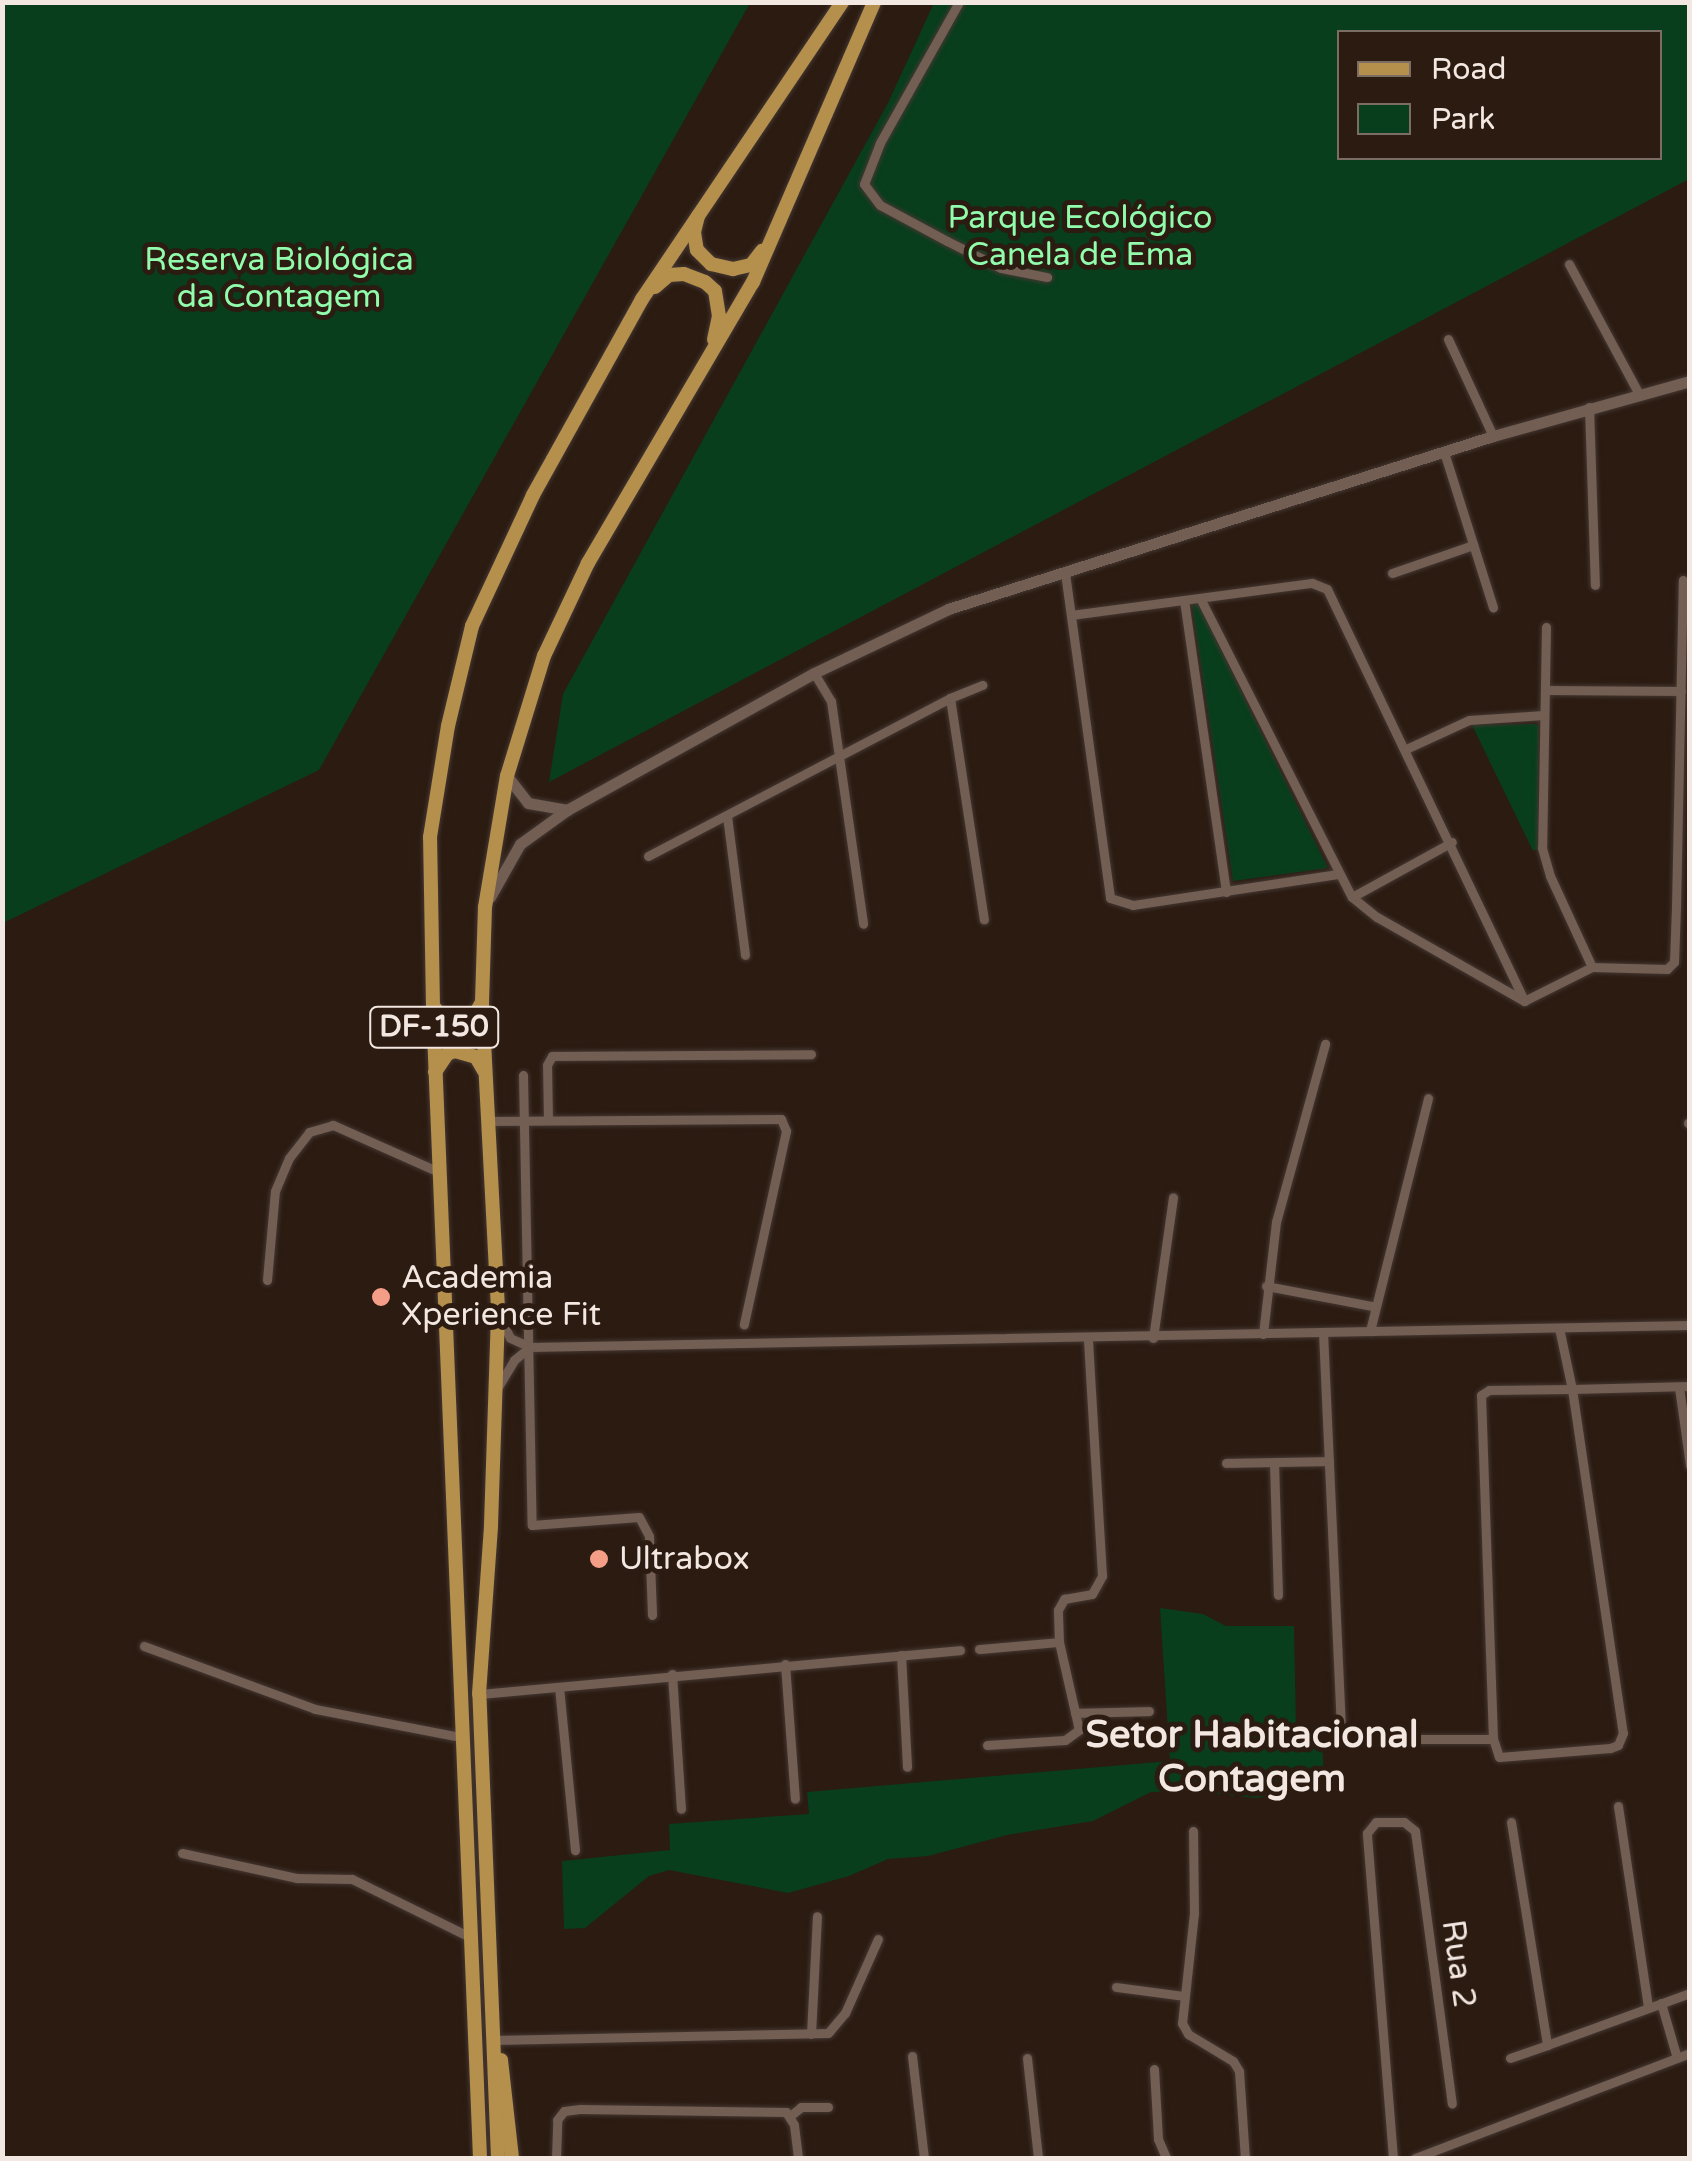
<!DOCTYPE html>
<html>
<head>
<meta charset="utf-8">
<style>
	body { margin:0 }
	#map { position:relative; width:1692px; height:2161px; overflow:hidden; background:#2b1b11; font-family:"Varela Round",sans-serif }
	div>[style] { position:absolute }
	.green>* { inset:0; background:#083e1c }
	.roads { filter:drop-shadow(0 0 2px #443732) drop-shadow(0 0 2px #443732) }
	.minor>* { height:9px; margin:-4.5px; padding:0 4.5px; transform-origin:4.5px; border-radius:4.5px; background:#725e53 }
	.tertiary>* { height:11px; margin:-5.5px; padding:0 5.5px; transform-origin:5.5px; border-radius:5.5px; background:#725e53 }
	.primary>* { height:14px; margin:-7px; padding:0 7px; transform-origin:7px; border-radius:7px; background:#b58f4c }
	.dots>* { width:28px; height:28px; translate:-50% -50%; box-sizing:border-box; border:5px solid #2b1b11; border-radius:50% }
	span { translate:-50% -50%; white-space:nowrap; text-align:center; line-height:1.15; -webkit-text-stroke:10px #2b1b11; paint-order:stroke }
	.shield-label span { padding:2px 8px; background:#2b1b11; border:2px solid; border-radius:8px; -webkit-text-stroke-width:0 }
	.shield-label { font-size:30px; color:#f3e7e1; font-weight:700 }
	.park-label { font-size:32px; color:#91fcac }
	.poi-label { font-size:32px; color:#f3e7e1 }
	.left { translate:0 -50%; text-align:left }
	.street-label { font-size:32px; color:#f3e7e1 }
	.quarter-label { font-size:38px; color:#f3e7e1; font-weight:700 }
	.frame { position:absolute; inset:0; border:5px solid #f3e7e1; pointer-events:none }
	.legend { position:absolute; left:1337px; top:30px; width:325px; height:130px; box-sizing:border-box; background:#2b1b11; border:2px solid #7b6d64; margin:0; padding:12px 18px; list-style:none; font-size:30px; color:#f3e7e1 }
	.legend li { display:flex; align-items:center; gap:20px; height:50px }
	.legend b { width:50px; border:2px solid #7b6d64 }
</style>
</head>
<body>
<div id="map">
	<div class="green">
		<i style="clip-path:polygon(2px 3px,750px 3px,319px 770px,3px 923px)"></i>
		<i style="clip-path:polygon(evenodd,934px 3px,1689px 3px,1689px 179px,549px 782px,563px 694px,888px 103px,934px 3px,1340px 32px,1660px 32px,1660px 158px,1340px 158px,1340px 32px)"></i>
		<i style="clip-path:polygon(1198px 604px,1328px 868px,1233px 881px,1192px 605px)"></i>
		<i style="clip-path:polygon(1535px 724px,1539px 726px,1538px 849px,1533px 851px,1472px 725px)"></i>
		<i style="clip-path:polygon(1160px 1608px,1203px 1614px,1226px 1626px,1294px 1626px,1296px 1728px,1322px 1737px,1324px 1780px,1298px 1792px,1256px 1798px,1187px 1791px,1151px 1792px,1093px 1821px,1007px 1835px,928px 1856px,888px 1859px,849px 1876px,788px 1893px,669px 1870px,649px 1876px,585px 1928px,564px 1929px,562px 1861px,670px 1850px,669px 1824px,809px 1814px,807px 1792px,1170px 1761px)"></i>
	</div>
	<div class="roads">
		<div class="minor">
			<i style="left:959px;top:2px;width:162px;rotate:119.3deg"></i>
			<i style="left:880px;top:143px;width:44px;rotate:111.3deg"></i>
			<i style="left:864px;top:184px;width:26px;rotate:53deg"></i>
			<i style="left:880px;top:205px;width:76px;rotate:28.2deg"></i>
			<i style="left:947px;top:241px;width:60px;rotate:26.6deg"></i>
			<i style="left:1001px;top:268px;width:47px;rotate:11.1deg"></i>
			<i style="left:1569px;top:264px;width:148px;rotate:61.7deg"></i>
			<i style="left:1448px;top:339px;width:107px;rotate:65.1deg"></i>
			<i style="left:1589px;top:407px;width:178px;rotate:88.1deg"></i>
			<i style="left:1444px;top:452px;width:163px;rotate:72.5deg"></i>
			<i style="left:1065px;top:573px;width:328px;rotate:82.1deg"></i>
			<i style="left:1110px;top:898px;width:24px;rotate:17deg"></i>
			<i style="left:1133px;top:905px;width:206px;rotate:-8.6deg"></i>
			<i style="left:1392px;top:573px;width:86px;rotate:-19.1deg"></i>
			<i style="left:1200px;top:598px;width:335px;rotate:63.1deg"></i>
			<i style="left:1352px;top:897px;width:32px;rotate:39deg"></i>
			<i style="left:1377px;top:917px;width:169px;rotate:29.7deg"></i>
			<i style="left:1524px;top:1001px;width:76px;rotate:-26.6deg"></i>
			<i style="left:1184px;top:600px;width:295px;rotate:81.8deg"></i>
			<i style="left:1071px;top:615px;width:243px;rotate:-7.6deg"></i>
			<i style="left:1312px;top:583px;width:16px;rotate:22deg"></i>
			<i style="left:1327px;top:589px;width:457px;rotate:64.4deg"></i>
			<i style="left:1546px;top:627px;width:221px;rotate:91deg"></i>
			<i style="left:1542px;top:848px;width:29px;rotate:74deg"></i>
			<i style="left:1550px;top:876px;width:100px;rotate:65.2deg"></i>
			<i style="left:1592px;top:967px;width:75px;rotate:1.5deg"></i>
			<i style="left:1667px;top:969px;width:10px;rotate:-45deg"></i>
			<i style="left:1674px;top:962px;width:55px;rotate:-87.9deg"></i>
			<i style="left:1676px;top:907px;width:327px;rotate:-88.8deg"></i>
			<i style="left:814px;top:673px;width:33px;rotate:59deg"></i>
			<i style="left:831px;top:701px;width:225px;rotate:81.8deg"></i>
			<i style="left:1545px;top:690px;width:136px;rotate:0.4deg"></i>
			<i style="left:950px;top:698px;width:224px;rotate:81.3deg"></i>
			<i style="left:1406px;top:749px;width:69px;rotate:-24.7deg"></i>
			<i style="left:1469px;top:720px;width:75px;rotate:-3.8deg"></i>
			<i style="left:727px;top:816px;width:140px;rotate:82.6deg"></i>
			<i style="left:648px;top:856px;width:341px;rotate:-27.6deg"></i>
			<i style="left:950px;top:698px;width:35px;rotate:-22deg"></i>
			<i style="left:1352px;top:897px;width:114px;rotate:-28.8deg"></i>
			<i style="left:523px;top:1075px;width:450px;rotate:88.9deg"></i>
			<i style="left:532px;top:1525px;width:107px;rotate:-4.3deg"></i>
			<i style="left:639px;top:1517px;width:21px;rotate:62deg"></i>
			<i style="left:649px;top:1536px;width:79px;rotate:87.8deg"></i>
			<i style="left:548px;top:1120px;width:55px;rotate:-91deg"></i>
			<i style="left:547px;top:1065px;width:10px;rotate:-61deg"></i>
			<i style="left:552px;top:1056px;width:259px;rotate:-0.4deg"></i>
			<i style="left:488px;top:1121px;width:293px;rotate:-0.4deg"></i>
			<i style="left:781px;top:1119px;width:13px;rotate:67deg"></i>
			<i style="left:786px;top:1131px;width:198px;rotate:102.3deg"></i>
			<i style="left:1688px;top:1123px;width:2px"></i>
			<i style="left:267px;top:1280px;width:89px;rotate:-84.9deg"></i>
			<i style="left:275px;top:1191px;width:36px;rotate:-67deg"></i>
			<i style="left:289px;top:1158px;width:33px;rotate:-52deg"></i>
			<i style="left:309px;top:1132px;width:25px;rotate:-16deg"></i>
			<i style="left:333px;top:1125px;width:116px;rotate:23.9deg"></i>
			<i style="left:1266px;top:1286px;width:108px;rotate:10.7deg"></i>
			<i style="left:501px;top:1320px;width:20px;rotate:63deg"></i>
			<i style="left:510px;top:1338px;width:22px;rotate:24deg"></i>
			<i style="left:530px;top:1347px;width:1160px;rotate:-1.09deg"></i>
			<i style="left:1559px;top:1328px;width:62px;rotate:78deg"></i>
			<i style="left:1572px;top:1389px;width:348px;rotate:81.6deg"></i>
			<i style="left:1623px;top:1733px;width:13px;rotate:113deg"></i>
			<i style="left:1618px;top:1745px;width:9px;rotate:159deg"></i>
			<i style="left:1610px;top:1748px;width:111px;rotate:175.4deg"></i>
			<i style="left:1499px;top:1757px;width:19px;rotate:-108deg"></i>
			<i style="left:1493px;top:1739px;width:344px;rotate:-92deg"></i>
			<i style="left:1481px;top:1395px;width:9px;rotate:-32deg"></i>
			<i style="left:1489px;top:1390px;width:83px;rotate:-0.7deg"></i>
			<i style="left:1572px;top:1389px;width:118px;rotate:-1.5deg"></i>
			<i style="left:1370px;top:1331px;width:240px;rotate:-76deg"></i>
			<i style="left:1323px;top:1332px;width:390px;rotate:87.4deg"></i>
			<i style="left:1263px;top:1334px;width:113px;rotate:-83.4deg"></i>
			<i style="left:1276px;top:1222px;width:185px;rotate:-74.6deg"></i>
			<i style="left:1153px;top:1338px;width:142px;rotate:-81.9deg"></i>
			<i style="left:498px;top:1387px;width:31px;rotate:-59deg"></i>
			<i style="left:514px;top:1360px;width:21px;rotate:-39deg"></i>
			<i style="left:1679px;top:1387px;width:79px;rotate:82deg"></i>
			<i style="left:1274px;top:1462px;width:133px;rotate:88.3deg"></i>
			<i style="left:1226px;top:1463px;width:103px;rotate:-1.1deg"></i>
			<i style="left:144px;top:1646px;width:182px;rotate:20.2deg"></i>
			<i style="left:315px;top:1709px;width:148px;rotate:10.9deg"></i>
			<i style="left:979px;top:1649px;width:80px;rotate:-5deg"></i>
			<i style="left:901px;top:1655px;width:112px;rotate:86.9deg"></i>
			<i style="left:785px;top:1664px;width:135px;rotate:85.8deg"></i>
			<i style="left:672px;top:1674px;width:135px;rotate:86.2deg"></i>
			<i style="left:559px;top:1687px;width:164px;rotate:84.4deg"></i>
			<i style="left:479px;top:1694px;width:483px;rotate:-5.2deg"></i>
			<i style="left:1075px;top:1713px;width:74px;rotate:-1.5deg"></i>
			<i style="left:1418px;top:1739px;width:75px"></i>
			<i style="left:987px;top:1745px;width:78px;rotate:-3.7deg"></i>
			<i style="left:1065px;top:1740px;width:17px;rotate:-36deg"></i>
			<i style="left:1079px;top:1730px;width:90px;rotate:-102.8deg"></i>
			<i style="left:1059px;top:1642px;width:32px;rotate:-92deg"></i>
			<i style="left:1058px;top:1610px;width:13px;rotate:-61deg"></i>
			<i style="left:1064px;top:1599px;width:28px;rotate:-10deg"></i>
			<i style="left:1092px;top:1594px;width:21px;rotate:-61deg"></i>
			<i style="left:1102px;top:1576px;width:236px;rotate:-93.4deg"></i>
			<i style="left:1618px;top:1806px;width:203px;rotate:81.5deg"></i>
			<i style="left:1511px;top:1822px;width:226px;rotate:80.8deg"></i>
			<i style="left:1547px;top:2045px;width:152px;rotate:-20deg"></i>
			<i style="left:1193px;top:1831px;width:82px;rotate:89.3deg"></i>
			<i style="left:1194px;top:1913px;width:111px;rotate:96.2deg"></i>
			<i style="left:1182px;top:2023px;width:13px;rotate:61deg"></i>
			<i style="left:1188px;top:2034px;width:52px;rotate:31deg"></i>
			<i style="left:1233px;top:2061px;width:12px;rotate:59deg"></i>
			<i style="left:1239px;top:2071px;width:87px;rotate:86.1deg"></i>
			<i style="left:182px;top:1853px;width:118px;rotate:12.3deg"></i>
			<i style="left:297px;top:1878px;width:55px;rotate:1deg"></i>
			<i style="left:352px;top:1879px;width:134px;rotate:26.2deg"></i>
			<i style="left:1116px;top:1987px;width:69px;rotate:7.5deg"></i>
			<i style="left:1661px;top:2003px;width:57px;rotate:73.8deg"></i>
			<i style="left:811px;top:2034px;width:118px;rotate:-87.1deg"></i>
			<i style="left:494px;top:2040px;width:334px;rotate:-1.2deg"></i>
			<i style="left:828px;top:2033px;width:26px;rotate:-50deg"></i>
			<i style="left:845px;top:2013px;width:81px;rotate:-66deg"></i>
			<i style="left:912px;top:2056px;width:103px;rotate:83.3deg"></i>
			<i style="left:1027px;top:2058px;width:101px;rotate:83.7deg"></i>
			<i style="left:1510px;top:2058px;width:39px;rotate:-19deg"></i>
			<i style="left:1154px;top:2069px;width:70px;rotate:86.7deg"></i>
			<i style="left:1158px;top:2139px;width:21px;rotate:67deg"></i>
			<i style="left:790px;top:2116px;width:14px;rotate:-39deg"></i>
			<i style="left:801px;top:2107px;width:27px"></i>
			<i style="left:556px;top:2158px;width:38px;rotate:-88deg"></i>
			<i style="left:557px;top:2120px;width:11px;rotate:-52deg"></i>
			<i style="left:564px;top:2111px;width:16px;rotate:-7deg"></i>
			<i style="left:580px;top:2109px;width:206px;rotate:0.8deg"></i>
			<i style="left:786px;top:2112px;width:15px;rotate:58deg"></i>
			<i style="left:794px;top:2125px;width:33px;rotate:83deg"></i>
			<i style="left:1393px;top:2158px;width:326px;rotate:-94.6deg"></i>
			<i style="left:1367px;top:1833px;width:14px;rotate:-51deg"></i>
			<i style="left:1376px;top:1822px;width:28px"></i>
			<i style="left:1404px;top:1822px;width:14px;rotate:39deg"></i>
			<i style="left:1415px;top:1831px;width:275px;rotate:82.3deg"></i>
			<i style="left:1415px;top:2158px;width:294px;rotate:-20.9deg"></i>
		</div>
		<div class="tertiary">
			<i style="left:507px;top:776px;width:34px;rotate:52deg"></i>
			<i style="left:528px;top:803px;width:40px;rotate:10deg"></i>
			<i style="left:490px;top:897px;width:61px;rotate:-60.5deg"></i>
			<i style="left:520px;top:844px;width:58px;rotate:-35.9deg"></i>
			<i style="left:567px;top:810px;width:282px;rotate:-29deg"></i>
			<i style="left:814px;top:673px;width:148px;rotate:-25.5deg"></i>
			<i style="left:948px;top:609px;width:572px;rotate:-17.61deg"></i>
			<i style="left:1493px;top:436px;width:205px;rotate:-15.6deg"></i>
		</div>
		<div class="primary">
			<i style="left:698px;top:216px;width:16px;rotate:104deg"></i>
			<i style="left:694px;top:232px;width:18px;rotate:81deg"></i>
			<i style="left:697px;top:250px;width:20px;rotate:45deg"></i>
			<i style="left:711px;top:264px;width:23px;rotate:13deg"></i>
			<i style="left:733px;top:269px;width:18px;rotate:-13deg"></i>
			<i style="left:751px;top:265px;width:18px;rotate:-52deg"></i>
			<i style="left:655px;top:287px;width:18px;rotate:-41deg"></i>
			<i style="left:669px;top:275px;width:15px;rotate:-4deg"></i>
			<i style="left:684px;top:274px;width:22px;rotate:21deg"></i>
			<i style="left:705px;top:282px;width:13px;rotate:42deg"></i>
			<i style="left:715px;top:291px;width:25px;rotate:81deg"></i>
			<i style="left:719px;top:316px;width:24px;rotate:102deg"></i>
			<i style="left:433px;top:1006px;width:21px;rotate:49deg"></i>
			<i style="left:447px;top:1022px;width:14px;rotate:12deg"></i>
			<i style="left:461px;top:1025px;width:12px;rotate:-24deg"></i>
			<i style="left:472px;top:1020px;width:21px;rotate:-61deg"></i>
			<i style="left:435px;top:1072px;width:22px;rotate:-56deg"></i>
			<i style="left:447px;top:1054px;width:9px;rotate:-21deg"></i>
			<i style="left:455px;top:1051px;width:22px;rotate:16deg"></i>
			<i style="left:476px;top:1057px;width:16px;rotate:60deg"></i>
			<i style="left:501px;top:2060px;width:99px;rotate:83.6deg"></i>
			<i style="left:480px;top:2158px;width:1153px;rotate:-92.34deg"></i>
			<i style="left:433px;top:1006px;width:169px;rotate:-91deg"></i>
			<i style="left:430px;top:837px;width:112px;rotate:-80.8deg"></i>
			<i style="left:448px;top:726px;width:103px;rotate:-76.5deg"></i>
			<i style="left:472px;top:626px;width:145px;rotate:-65deg"></i>
			<i style="left:533px;top:495px;width:224px;rotate:-60.9deg"></i>
			<i style="left:642px;top:299px;width:358px;rotate:-56deg"></i>
			<i style="left:498px;top:2158px;width:464px;rotate:-92.3deg"></i>
			<i style="left:479px;top:1694px;width:169px;rotate:-85.9deg"></i>
			<i style="left:491px;top:1525px;width:216px;rotate:-88.1deg"></i>
			<i style="left:498px;top:1309px;width:307px;rotate:-93deg"></i>
			<i style="left:482px;top:1002px;width:95px;rotate:-88.2deg"></i>
			<i style="left:485px;top:907px;width:133px;rotate:-80.5deg"></i>
			<i style="left:507px;top:776px;width:126px;rotate:-72.9deg"></i>
			<i style="left:544px;top:656px;width:103px;rotate:-64.7deg"></i>
			<i style="left:588px;top:563px;width:326px;rotate:-59.6deg"></i>
			<i style="left:753px;top:282px;width:305px;rotate:-66.6deg"></i>
		</div>
	</div>
	<div class="dots">
		<i style="left:381px;top:1297px;background:#f49e88"></i>
		<i style="left:599px;top:1559px;background:#f49e88"></i>
	</div>
	<div class="shield-label">
		<span style="left:434px;top:1027px">DF-150</span>
	</div>
	<div class="park-label">
		<span style="left:1080px;top:237px">Parque Ecológico<br>Canela de Ema</span>
		<span style="left:279px;top:279px">Reserva Biológica<br>da Contagem</span>
	</div>
	<div class="poi-label">
		<span class="left" style="left:401px;top:1297px">Academia<br>Xperience Fit</span>
		<span class="left" style="left:619px;top:1559px">Ultrabox</span>
	</div>
	<div class="street-label">
		<span style="left:1458px;top:1964px;rotate:82deg">Rua 2</span>
	</div>
	<div class="quarter-label">
		<span style="left:1252px;top:1758px">Setor Habitacional<br>Contagem</span>
	</div>
	<div class="frame"></div>
	<ul class="legend">
	<li><b style="height:12px;background:#b58f4c"></b>Road</li>
	<li><b style="height:28px;background:#083e1c"></b>Park</li>
	</ul>
</div>
</body>
</html>
